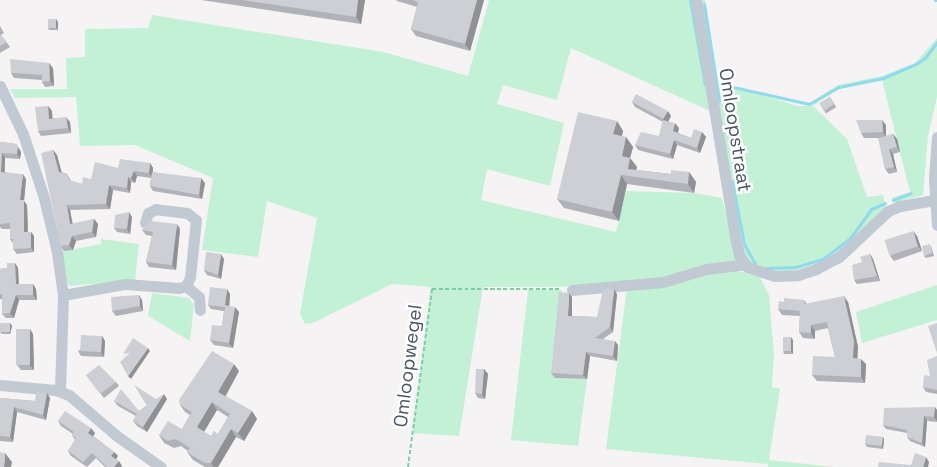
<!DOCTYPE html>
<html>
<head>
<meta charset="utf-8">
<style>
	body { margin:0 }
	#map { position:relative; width:937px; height:467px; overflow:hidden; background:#f5f3f3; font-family:"Space Grotesk",sans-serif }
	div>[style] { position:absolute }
	.green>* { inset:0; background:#c3f1d5 }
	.stream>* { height:3px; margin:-1.5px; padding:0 1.5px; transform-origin:1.5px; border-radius:1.5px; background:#90daee }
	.path>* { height:2px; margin-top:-1px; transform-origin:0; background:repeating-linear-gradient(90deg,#7ad0a6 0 4px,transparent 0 6.5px) }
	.minor>* { height:11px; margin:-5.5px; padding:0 5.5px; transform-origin:5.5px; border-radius:5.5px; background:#c1cad2 }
	.wall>* { inset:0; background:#b0b2b7; transform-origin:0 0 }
	.shaded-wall>* { inset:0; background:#909195 }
	.building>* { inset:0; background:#cdcfd5; transform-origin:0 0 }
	span { translate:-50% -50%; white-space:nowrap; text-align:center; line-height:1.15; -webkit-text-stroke:5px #fff; paint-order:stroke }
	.street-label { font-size:19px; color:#4a5661 }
</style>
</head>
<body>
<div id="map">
	<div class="green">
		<i style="clip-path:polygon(489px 0,692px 0,710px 111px,571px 48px,557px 100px,503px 85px,497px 104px,564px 123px,550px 186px,487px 169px,481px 200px,616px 232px,626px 191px,694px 193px,722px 198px,737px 259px,734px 263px,666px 280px,558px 287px,483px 287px,459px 436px,412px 433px,431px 287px,392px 284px,313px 323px,305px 324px,300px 314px,317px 218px,267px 201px,258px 257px,202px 250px,213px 178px,135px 145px,80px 146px,76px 97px,15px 98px,10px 89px,67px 89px,66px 58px,85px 57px,85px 29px,148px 28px,152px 15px,383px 52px,468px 76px)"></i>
		<i style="clip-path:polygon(700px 0,705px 0,719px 86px,742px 88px,797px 106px,812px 106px,813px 101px,838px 85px,882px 76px,915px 63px,937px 38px,937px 97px,928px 136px,923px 195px,895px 203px,891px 198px,910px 192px,882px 80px,839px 88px,813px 106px,847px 139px,867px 197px,883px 195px,886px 207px,846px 246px,820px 263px,789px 272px,757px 269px,744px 256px)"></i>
		<i style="clip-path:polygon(101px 239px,139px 244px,135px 280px,70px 286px,66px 280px,60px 252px,101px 244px)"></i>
		<i style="clip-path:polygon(734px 270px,760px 277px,769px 295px,774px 354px,772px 387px,780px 389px,769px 460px,834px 467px,768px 467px,768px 464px,606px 449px,627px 288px,706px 271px)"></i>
		<i style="clip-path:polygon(937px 285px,937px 320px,862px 343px,856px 312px)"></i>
		<i style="clip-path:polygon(528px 290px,562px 290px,555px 378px,587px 379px,578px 446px,511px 440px)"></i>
		<i style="clip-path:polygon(152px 293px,189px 298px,194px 305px,190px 341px,148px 316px)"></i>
	</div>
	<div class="stream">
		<i style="left:690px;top:0;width:86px;rotate:80deg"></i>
		<i style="left:935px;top:0;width:2px"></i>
		<i style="left:704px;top:4px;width:98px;rotate:81.2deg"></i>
		<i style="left:729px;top:86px;width:82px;rotate:12.7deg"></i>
		<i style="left:809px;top:104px;width:34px;rotate:-30deg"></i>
		<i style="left:839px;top:87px;width:45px;rotate:-11.6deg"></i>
		<i style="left:883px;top:78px;width:36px;rotate:-23deg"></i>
		<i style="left:916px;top:64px;width:11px;rotate:-34deg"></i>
		<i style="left:925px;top:58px;width:20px;rotate:-53deg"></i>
		<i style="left:732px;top:181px;width:64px;rotate:79.2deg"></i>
		<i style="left:744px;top:244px;width:23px;rotate:61deg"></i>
		<i style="left:893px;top:200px;width:19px;rotate:-21deg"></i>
		<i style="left:766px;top:268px;width:30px;rotate:-2deg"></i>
		<i style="left:796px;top:267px;width:28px;rotate:-17deg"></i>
		<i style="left:823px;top:259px;width:36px;rotate:-38deg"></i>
		<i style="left:851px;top:237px;width:34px;rotate:-54deg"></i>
		<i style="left:871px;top:209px;width:15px;rotate:-23deg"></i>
	</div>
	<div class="path">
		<i style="left:408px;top:467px;width:180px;rotate:-82.3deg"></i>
		<i style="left:432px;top:289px;width:130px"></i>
	</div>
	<div class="minor">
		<i style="left:696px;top:0;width:244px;rotate:80.6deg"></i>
		<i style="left:736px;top:241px;width:14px;rotate:78deg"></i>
		<i style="left:739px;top:255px;width:14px;rotate:56deg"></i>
		<i style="left:747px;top:267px;width:29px;rotate:18deg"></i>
		<i style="left:775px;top:276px;width:23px;rotate:-2deg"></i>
		<i style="left:798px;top:275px;width:19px;rotate:-18deg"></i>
		<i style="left:816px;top:269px;width:26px;rotate:-28deg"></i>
		<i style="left:839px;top:257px;width:67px;rotate:-43.2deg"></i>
		<i style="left:888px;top:211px;width:13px;rotate:-23deg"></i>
		<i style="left:900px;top:206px;width:36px;rotate:-10deg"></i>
		<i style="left:0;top:86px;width:53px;rotate:64.4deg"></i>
		<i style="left:23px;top:134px;width:67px;rotate:71.8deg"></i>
		<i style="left:44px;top:198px;width:56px;rotate:76.5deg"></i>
		<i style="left:57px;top:252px;width:43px;rotate:82.1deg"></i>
		<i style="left:63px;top:295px;width:96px;rotate:91.8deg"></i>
		<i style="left:937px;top:137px;width:41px;rotate:94.2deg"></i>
		<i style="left:934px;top:178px;width:47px;rotate:86.3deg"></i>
		<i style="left:186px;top:286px;width:17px;rotate:40deg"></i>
		<i style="left:199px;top:297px;width:13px;rotate:86deg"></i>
		<i style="left:572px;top:290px;width:91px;rotate:-5deg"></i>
		<i style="left:663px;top:282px;width:45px;rotate:-16.8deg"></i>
		<i style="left:706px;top:269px;width:39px;rotate:-7deg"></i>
		<i style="left:63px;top:295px;width:63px;rotate:-10.1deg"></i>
		<i style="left:125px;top:284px;width:54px;rotate:4.2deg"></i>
		<i style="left:179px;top:288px;width:7px;rotate:-16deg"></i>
		<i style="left:186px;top:286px;width:10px;rotate:-66deg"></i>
		<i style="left:190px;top:277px;width:57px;rotate:-84deg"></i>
		<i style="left:196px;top:220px;width:11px;rotate:-142deg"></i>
		<i style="left:187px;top:213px;width:31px;rotate:-173deg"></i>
		<i style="left:156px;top:209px;width:9px;rotate:153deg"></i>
		<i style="left:148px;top:213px;width:10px;rotate:107deg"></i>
		<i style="left:0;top:385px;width:56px;rotate:5.1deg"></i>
		<i style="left:56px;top:390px;width:14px;rotate:21deg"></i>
		<i style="left:69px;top:395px;width:63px;rotate:40.5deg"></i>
		<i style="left:117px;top:436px;width:54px;rotate:35.2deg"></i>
	</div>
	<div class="wall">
		<i style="clip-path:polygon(201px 0,365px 0,361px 24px)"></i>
		<i style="clip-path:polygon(396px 0,484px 0,470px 51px,416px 36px,411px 29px,417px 7px,397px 1px)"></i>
		<i style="clip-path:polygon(58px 22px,58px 30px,49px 30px,48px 28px)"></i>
		<i style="clip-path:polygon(0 26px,4px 33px,1px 35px,10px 47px,0 53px)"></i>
		<i style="clip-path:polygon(53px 68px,54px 86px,45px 87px,42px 82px,42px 80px,14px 78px,11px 73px)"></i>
		<i style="left:830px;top:97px;width:12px;height:12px;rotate:59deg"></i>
		<i style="clip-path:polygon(632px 102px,671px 116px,668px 121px,679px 128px,678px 133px,691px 138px,702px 132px,706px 137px,700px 153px,677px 145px,673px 159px,638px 150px,635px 145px,659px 136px,663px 122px,635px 107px)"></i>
		<i style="clip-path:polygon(48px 106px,52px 111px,52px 118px,70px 122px,71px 133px,41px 136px,38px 131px)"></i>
		<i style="clip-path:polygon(617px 121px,623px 131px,622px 136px,626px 137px,633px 147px,630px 158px,637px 167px,636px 170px,671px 174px,689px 172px,696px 182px,694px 193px,627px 184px,619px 221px,564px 208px,557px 199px)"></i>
		<i style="clip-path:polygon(886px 125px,886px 136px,893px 134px,897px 139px,900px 152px,893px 154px,897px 172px,889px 174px,885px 169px,879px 138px,864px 138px,861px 133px)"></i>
		<i style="clip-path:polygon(0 142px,16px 144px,21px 152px,20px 159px,5px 158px,5px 172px,26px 179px,24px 201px,27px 205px,28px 232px,31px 232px,34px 236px,34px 252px,17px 254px,13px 249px,13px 243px,10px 239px,10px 229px,2px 229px,0 227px)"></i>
		<i style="clip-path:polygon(53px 150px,57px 155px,61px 172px,67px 174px,71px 181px,82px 184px,118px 168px,150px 163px,153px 168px,153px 172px,205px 183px,202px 199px,153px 191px,150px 186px,151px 178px,137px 176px,135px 183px,131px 182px,130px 193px,113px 190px,110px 209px,70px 210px,73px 224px,94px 219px,98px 224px,96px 237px,76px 241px,73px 250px,64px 251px,61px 246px)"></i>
		<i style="clip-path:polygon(132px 217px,130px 234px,117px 232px,114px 228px)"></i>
		<i style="clip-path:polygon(180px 229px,176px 270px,149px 267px,146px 262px,152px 236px,146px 235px,142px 230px)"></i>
		<i style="clip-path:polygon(917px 236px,922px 251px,894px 261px,890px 256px)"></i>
		<i style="clip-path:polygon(931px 246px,934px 256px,926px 258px,924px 256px)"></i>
		<i style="clip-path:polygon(870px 254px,873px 259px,880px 281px,857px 284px,854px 280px,862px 262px)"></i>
		<i style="clip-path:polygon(224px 259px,221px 279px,207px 275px,204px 270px)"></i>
		<i style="clip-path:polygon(15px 263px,18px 268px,19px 284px,33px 284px,36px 289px,37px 300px,19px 300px,14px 318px,6px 318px,2px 314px,2px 299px,0 299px,0 269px,7px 268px)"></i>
		<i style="clip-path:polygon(230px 294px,229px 306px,239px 312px,233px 348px,214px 345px,210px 340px,222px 326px,224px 311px,211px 309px,208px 305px)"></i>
		<i style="clip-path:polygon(617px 294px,613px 332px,603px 339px,618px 345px,617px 361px,590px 356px,587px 379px,555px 378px,551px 373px,572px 297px,572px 316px,597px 317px)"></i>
		<i style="clip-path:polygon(142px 300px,143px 311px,116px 316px,112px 311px)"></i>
		<i style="clip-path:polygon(804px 300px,807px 304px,848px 302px,858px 347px,857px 358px,866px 364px,865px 383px,817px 381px,812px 375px,835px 357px,828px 328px,815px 331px,815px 339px,803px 338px,799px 332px,800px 316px,782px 315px,778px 309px,784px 302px)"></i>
		<i style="clip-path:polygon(10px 323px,12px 326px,10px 334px,2px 334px,0 332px)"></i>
		<i style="clip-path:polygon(33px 334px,34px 370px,21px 370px,17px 365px)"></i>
		<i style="clip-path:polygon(102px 336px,105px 341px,104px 357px,81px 356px,78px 351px)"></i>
		<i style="clip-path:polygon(793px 340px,793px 354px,784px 354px,783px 351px)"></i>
		<i style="clip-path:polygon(937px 356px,937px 394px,926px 392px,923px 387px,930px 376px)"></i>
		<i style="clip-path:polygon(484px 369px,488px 374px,485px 399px,478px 398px,475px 393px)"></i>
		<i style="clip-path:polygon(evenodd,239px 371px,225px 396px,252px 411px,257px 419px,244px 441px,236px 437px,218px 467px,205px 467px,193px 460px,187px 452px,188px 451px,181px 446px,174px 448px,164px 443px,159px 435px,182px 429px,190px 415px,185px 412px,180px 405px,239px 371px,217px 410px,228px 417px,218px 434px,211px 436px,204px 432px,217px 410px)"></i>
		<i style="clip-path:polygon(86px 375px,116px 382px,119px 386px,104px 398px)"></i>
		<i style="clip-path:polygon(47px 393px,50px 398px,46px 420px,17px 412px,13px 442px,0 441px,0 398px,35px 401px)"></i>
		<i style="clip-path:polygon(156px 399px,167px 399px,147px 432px,137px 426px,133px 421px,136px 416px,118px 406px,114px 401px,139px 411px)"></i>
		<i style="clip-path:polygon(935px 407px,937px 410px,937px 422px,927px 421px,925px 447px,910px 441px,907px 437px,907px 433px,886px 429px,883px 425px)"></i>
		<i style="clip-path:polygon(58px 421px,95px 433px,93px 436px,114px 452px,118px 456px,116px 459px,122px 466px,121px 467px,105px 467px,96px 458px,87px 467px,71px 456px,68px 451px,75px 440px,72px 435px,73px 434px,61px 426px)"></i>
		<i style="clip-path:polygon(883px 437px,884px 439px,883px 449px,867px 447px,865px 444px)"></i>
	</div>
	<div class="shaded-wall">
		<i style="clip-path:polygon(358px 0,365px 0,361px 24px,356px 17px)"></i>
		<i style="clip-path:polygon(477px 0,484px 0,470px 51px,465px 44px)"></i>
		<i style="clip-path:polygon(56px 19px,58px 22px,58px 30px,56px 27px)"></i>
		<i style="clip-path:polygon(49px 63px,53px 68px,54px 86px,50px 81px)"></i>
		<i style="clip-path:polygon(48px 106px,52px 111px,53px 124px,49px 119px)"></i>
		<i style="clip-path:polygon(668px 111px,671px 116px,667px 124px,663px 119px)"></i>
		<i style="clip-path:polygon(66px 117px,70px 122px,71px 133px,68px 128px)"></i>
		<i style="clip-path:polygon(882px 120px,886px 125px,886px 137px,883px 132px)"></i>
		<i style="clip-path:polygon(617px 121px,623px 131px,620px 144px,613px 134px)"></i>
		<i style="clip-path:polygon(675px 123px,679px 128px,677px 136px,673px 131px)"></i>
		<i style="clip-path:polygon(702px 132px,706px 137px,700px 153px,697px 148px)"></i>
		<i style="clip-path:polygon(893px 134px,897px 139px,900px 152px,897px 147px)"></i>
		<i style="clip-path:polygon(626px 137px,633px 147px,630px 158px,637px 167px,634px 177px,628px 169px,622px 156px)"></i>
		<i style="clip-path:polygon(674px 140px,677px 145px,673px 159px,670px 154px)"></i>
		<i style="clip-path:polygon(16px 144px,21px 152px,20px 159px,17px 154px)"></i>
		<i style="clip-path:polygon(889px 149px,893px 154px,897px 172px,894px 167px)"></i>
		<i style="clip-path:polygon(53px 150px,57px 155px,63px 177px,59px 172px)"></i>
		<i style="clip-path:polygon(2px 153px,5px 158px,4px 177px,1px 172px)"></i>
		<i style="clip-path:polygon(150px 163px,153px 168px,152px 178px,149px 173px)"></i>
		<i style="clip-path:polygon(134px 171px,137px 176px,135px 183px,131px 178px)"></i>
		<i style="clip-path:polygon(689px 172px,696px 182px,694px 193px,688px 184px)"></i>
		<i style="clip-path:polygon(23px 174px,26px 179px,24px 201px,27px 205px,28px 236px,24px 232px,20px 200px)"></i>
		<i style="clip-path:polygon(621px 175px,627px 184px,619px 221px,612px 212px)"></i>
		<i style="clip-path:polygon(128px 177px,131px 182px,130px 193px,127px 188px)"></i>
		<i style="clip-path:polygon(201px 178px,205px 183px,202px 199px,199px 195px)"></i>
		<i style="clip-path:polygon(109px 185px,113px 190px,110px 209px,106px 204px)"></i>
		<i style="clip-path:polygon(67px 205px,70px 210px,73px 229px,70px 224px)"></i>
		<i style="clip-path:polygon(129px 212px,132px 217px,130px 234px,127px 229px)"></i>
		<i style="clip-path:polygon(94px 219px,98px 224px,96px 237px,92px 232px)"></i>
		<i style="clip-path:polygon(177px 224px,180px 229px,176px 270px,172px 265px)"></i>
		<i style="clip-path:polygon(913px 231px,917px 236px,922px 251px,918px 246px)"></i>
		<i style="clip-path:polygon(31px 232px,34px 236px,34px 252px,31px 248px)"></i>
		<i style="clip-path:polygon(72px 236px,76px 241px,73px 250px,69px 245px)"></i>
		<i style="clip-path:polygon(221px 254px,224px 259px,221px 279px,218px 275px)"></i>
		<i style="clip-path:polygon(870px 254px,873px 259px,880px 281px,877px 276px)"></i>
		<i style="clip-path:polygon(15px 263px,18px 268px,19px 289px,16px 284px)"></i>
		<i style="clip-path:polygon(33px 284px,36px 289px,37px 300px,33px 295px)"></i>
		<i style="clip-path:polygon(227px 289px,230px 294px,229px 310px,225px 305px)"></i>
		<i style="clip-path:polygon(614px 289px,617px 294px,613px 332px,610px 327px)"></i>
		<i style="clip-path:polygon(569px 293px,572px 297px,572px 321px,568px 316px)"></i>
		<i style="clip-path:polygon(16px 295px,19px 300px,14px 318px,10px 313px)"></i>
		<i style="clip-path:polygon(139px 295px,142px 300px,143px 311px,140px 306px)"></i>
		<i style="clip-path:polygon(844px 296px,848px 302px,858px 347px,857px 364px,853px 358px)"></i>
		<i style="clip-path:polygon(235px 307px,239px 312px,233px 348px,229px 343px)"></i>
		<i style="clip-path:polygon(10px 323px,12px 326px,10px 334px,9px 332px)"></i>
		<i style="clip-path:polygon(811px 325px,815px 331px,815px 339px,811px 333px)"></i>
		<i style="clip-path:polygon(30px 329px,33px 334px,34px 370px,30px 365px)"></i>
		<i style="clip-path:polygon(102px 336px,105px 341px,104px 357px,101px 352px)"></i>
		<i style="clip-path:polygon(791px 337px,793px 340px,793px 354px,791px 351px)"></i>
		<i style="clip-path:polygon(615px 341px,618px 345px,617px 361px,613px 356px)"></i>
		<i style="clip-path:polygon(148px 348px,150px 351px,131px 379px,128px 376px)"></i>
		<i style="clip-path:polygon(586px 352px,590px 356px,587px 379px,583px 375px)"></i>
		<i style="clip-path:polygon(861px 359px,866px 364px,865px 383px,861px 377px)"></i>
		<i style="clip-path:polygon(234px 364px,239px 371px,224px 399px,218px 392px)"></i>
		<i style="clip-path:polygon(484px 369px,488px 374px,485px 399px,482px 394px)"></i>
		<i style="clip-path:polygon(47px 393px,50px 398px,46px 420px,43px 415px)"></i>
		<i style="clip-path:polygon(164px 394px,167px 399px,147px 432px,143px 427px)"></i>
		<i style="clip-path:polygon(212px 402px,217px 410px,202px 435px,197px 427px)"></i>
		<i style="clip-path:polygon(14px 407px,17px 412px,13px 442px,10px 437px)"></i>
		<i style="clip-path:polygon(935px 407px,937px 410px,937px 421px,934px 417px)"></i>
		<i style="clip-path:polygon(252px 411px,257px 419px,244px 441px,238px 433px)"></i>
		<i style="clip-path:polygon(924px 416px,927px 421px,925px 447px,922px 443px)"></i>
		<i style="clip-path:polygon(91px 428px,95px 433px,92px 438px,88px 433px)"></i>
		<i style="clip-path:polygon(231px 429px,236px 437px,218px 467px,214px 467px,211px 463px)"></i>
		<i style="clip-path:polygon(883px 437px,884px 439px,883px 449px,882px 446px)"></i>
		<i style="clip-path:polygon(114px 452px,118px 456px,115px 461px,111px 456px)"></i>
		<i style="clip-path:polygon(5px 453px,12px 462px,11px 467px,4px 467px)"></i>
		<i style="clip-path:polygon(926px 457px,929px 462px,928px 467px,923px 467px)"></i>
		<i style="clip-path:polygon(119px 461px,122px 466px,121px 467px,114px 467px)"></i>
	</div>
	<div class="building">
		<i style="clip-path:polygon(243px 0,358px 0,356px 17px)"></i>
		<i style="clip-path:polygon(412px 0,477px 0,465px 44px,411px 29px,418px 2px)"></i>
		<i style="left:48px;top:19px;width:8px;height:9px"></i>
		<i style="clip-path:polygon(0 34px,7px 42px,0 46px)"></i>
		<i style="clip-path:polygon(10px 59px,49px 63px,50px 81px,42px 82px,42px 75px,11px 73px)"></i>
		<i style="left:636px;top:94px;width:36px;height:9px;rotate:28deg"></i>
		<i style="clip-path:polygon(830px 97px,834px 104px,824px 111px,820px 103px)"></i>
		<i style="clip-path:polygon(48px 106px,49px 119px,66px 117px,68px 128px,38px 131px,35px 107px)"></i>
		<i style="clip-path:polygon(578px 112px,617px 121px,613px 134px,626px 137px,622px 156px,630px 158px,628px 169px,671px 174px,671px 170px,689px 172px,688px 184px,621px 175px,612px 212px,557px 199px)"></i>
		<i style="clip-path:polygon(663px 120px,675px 123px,673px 131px,691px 138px,694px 129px,702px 132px,697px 148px,674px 140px,670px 154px,635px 145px,641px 132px,659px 136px)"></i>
		<i style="clip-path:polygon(856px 120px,882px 120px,883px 132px,861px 133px)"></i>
		<i style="clip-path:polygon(893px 134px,897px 147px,889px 149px,894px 167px,885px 169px,878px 138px)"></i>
		<i style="clip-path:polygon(0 142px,16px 144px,18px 147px,17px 154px,2px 153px,1px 172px,23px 174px,20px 200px,24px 200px,24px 232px,31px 232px,31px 248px,13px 249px,13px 239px,10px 239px,10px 223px,0 224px)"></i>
		<i style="clip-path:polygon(53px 150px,59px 172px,67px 174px,69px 180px,82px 184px,83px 177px,91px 179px,95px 162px,118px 168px,120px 159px,150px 163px,149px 173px,134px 171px,131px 178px,128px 177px,127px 188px,109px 185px,106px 204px,67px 205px,70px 224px,94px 219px,92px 232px,72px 236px,69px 245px,61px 246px,41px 153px)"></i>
		<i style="clip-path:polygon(152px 172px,201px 178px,199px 195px,150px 186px)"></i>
		<i style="clip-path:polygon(129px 212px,127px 229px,114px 228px,115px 215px)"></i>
		<i style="clip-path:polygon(150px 221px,177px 224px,172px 265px,146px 262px,153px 232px,142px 230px)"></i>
		<i style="left:913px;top:231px;width:16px;height:30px;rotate:72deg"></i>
		<i style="clip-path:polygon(930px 244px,932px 253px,924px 256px,922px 246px)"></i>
		<i style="clip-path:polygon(206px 252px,221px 254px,218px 275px,204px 270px)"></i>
		<i style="clip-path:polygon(870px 254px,877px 276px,854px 280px,852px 265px,862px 262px,860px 257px)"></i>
		<i style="clip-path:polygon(7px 263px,15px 263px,16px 284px,33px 284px,33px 295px,16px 295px,10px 313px,2px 314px,2px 295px,0 294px,0 269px,7px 268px)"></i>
		<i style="clip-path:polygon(210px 287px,227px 289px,225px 305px,235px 307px,229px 343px,210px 340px,212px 325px,222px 326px,225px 307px,208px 305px)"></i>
		<i style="clip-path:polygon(614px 289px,610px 327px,595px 338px,615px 341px,613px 356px,586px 352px,583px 375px,551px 373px,559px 292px,569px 293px,568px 316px,597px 317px,603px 290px)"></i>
		<i style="clip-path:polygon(139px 295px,140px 306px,112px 311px,111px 297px)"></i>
		<i style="clip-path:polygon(844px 296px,854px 341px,853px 358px,861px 359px,861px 377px,812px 375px,813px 356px,835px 357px,827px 322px,811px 325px,811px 333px,799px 332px,800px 311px,778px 309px,779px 301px,784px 302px,784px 298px,804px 300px,804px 304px)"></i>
		<i style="left:0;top:323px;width:10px;height:9px"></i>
		<i style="clip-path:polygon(937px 323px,937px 353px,928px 326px)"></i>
		<i style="left:16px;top:329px;width:14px;height:36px"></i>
		<i style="left:81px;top:335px;width:21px;height:16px;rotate:3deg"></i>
		<i style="left:783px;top:337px;width:8px;height:14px"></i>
		<i style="clip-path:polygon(133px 338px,148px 348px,128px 376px,120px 362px,130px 353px,123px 354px)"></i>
		<i style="clip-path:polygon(evenodd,212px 351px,234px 364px,218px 392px,252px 411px,238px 433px,231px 429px,211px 463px,205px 463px,187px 452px,190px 448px,176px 439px,168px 441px,159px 435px,168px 421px,182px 429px,192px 412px,180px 405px,179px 400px,212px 351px,212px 402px,230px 414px,218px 434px,214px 431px,211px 436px,197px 427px,212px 402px)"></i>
		<i style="clip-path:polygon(937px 356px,937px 390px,923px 387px,924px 375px,930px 376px,927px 360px)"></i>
		<i style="clip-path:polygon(99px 365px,116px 382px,100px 394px,86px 375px)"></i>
		<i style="clip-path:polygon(476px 369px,484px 369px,482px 394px,475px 393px)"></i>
		<i style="clip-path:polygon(134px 385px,156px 399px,164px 394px,143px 427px,133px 421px,137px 414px,114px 401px,121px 389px,139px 411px,147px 406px)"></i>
		<i style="clip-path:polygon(36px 392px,47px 393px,43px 415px,14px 407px,10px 437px,0 436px,0 398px,35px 401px)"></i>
		<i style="clip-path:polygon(935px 407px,934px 417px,924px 416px,922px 443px,907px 437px,907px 430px,883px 425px,884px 408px)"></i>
		<i style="clip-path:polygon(65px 411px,91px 428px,88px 433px,114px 452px,111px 456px,119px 461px,114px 467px,107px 467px,92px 453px,83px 462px,68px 451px,76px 438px,72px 435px,74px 432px,58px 421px)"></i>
		<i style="left:866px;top:435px;width:17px;height:9px;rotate:7deg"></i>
		<i style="clip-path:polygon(0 452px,5px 453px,4px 467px,0 467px)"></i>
		<i style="clip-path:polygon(915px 453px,926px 457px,923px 467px,878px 467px,879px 462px,911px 465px)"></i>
	</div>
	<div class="street-label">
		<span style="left:735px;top:130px;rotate:81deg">Omloopstraat</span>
		<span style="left:408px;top:366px;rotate:-83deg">Omloopwegel</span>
	</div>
</div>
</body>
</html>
